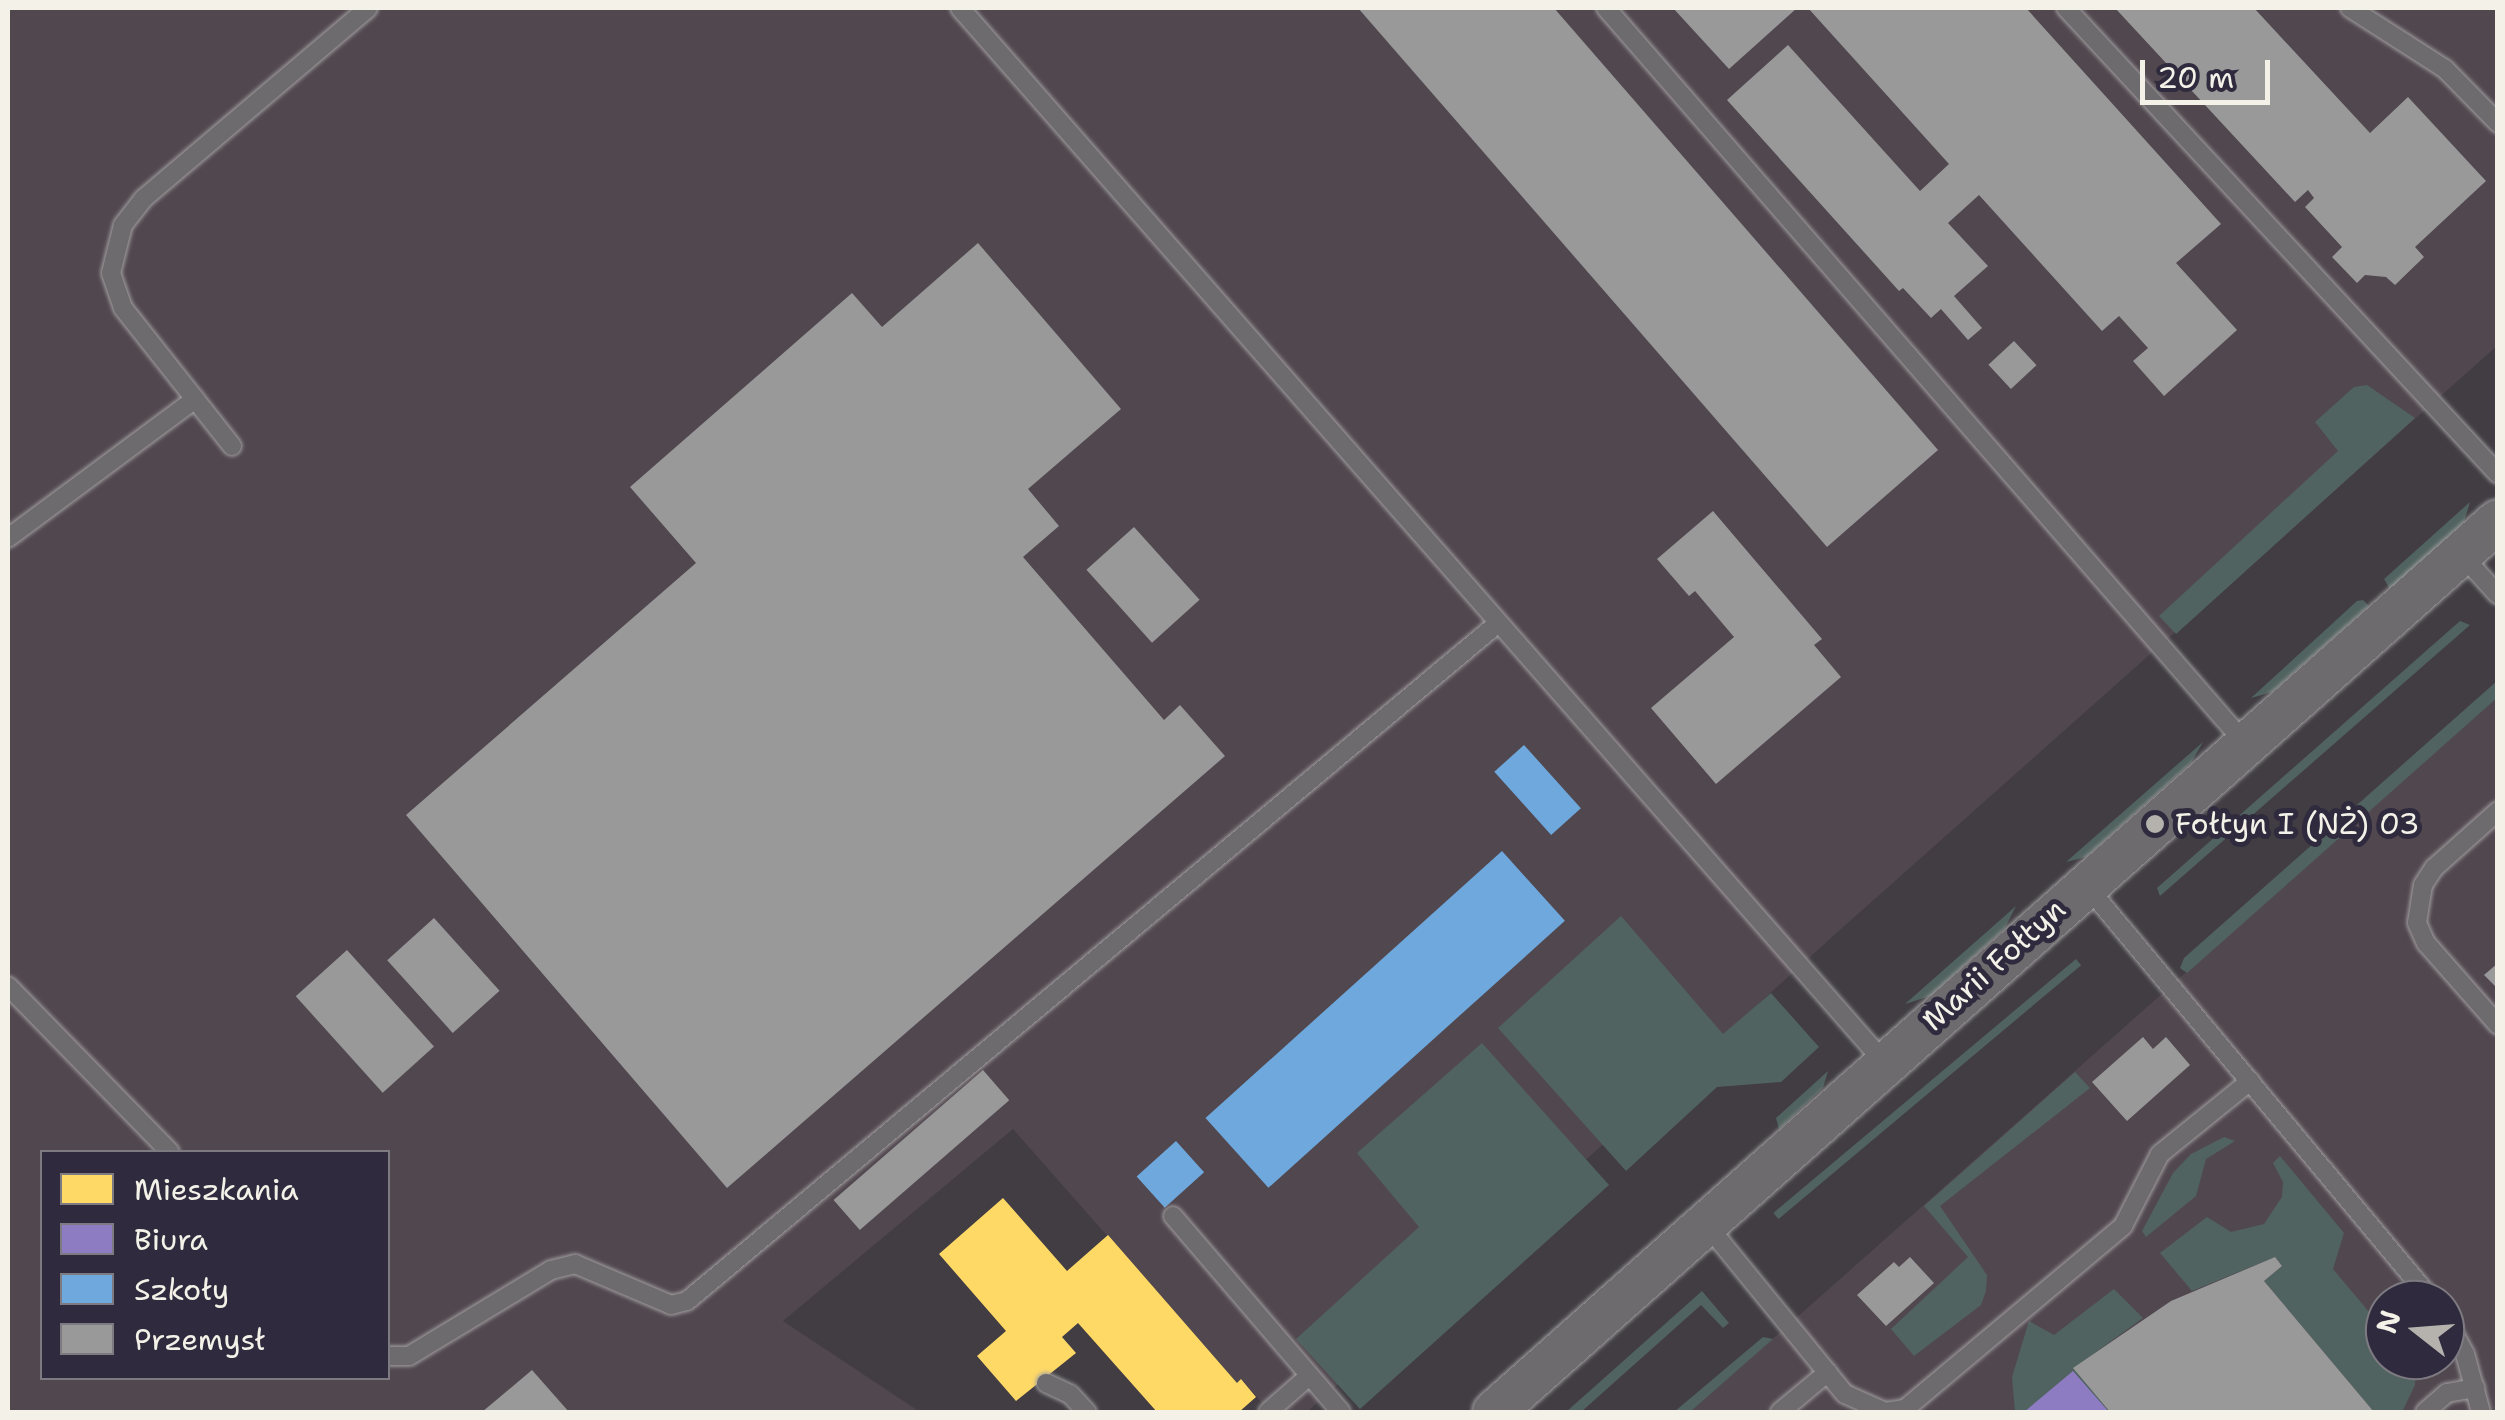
<!DOCTYPE html>
<html>
<head>
<meta charset="utf-8">
<style>
	body { margin:0 }
	#map { position:relative; width:2505px; height:1420px; overflow:hidden; background:#413d43; font-family:"Shantell Sans",sans-serif }
	div>[style] { position:absolute }
	.built>* { inset:0; background:#51474f }
	.green>* { inset:0; background:#516360; transform-origin:0 0 }
	.homes>* { inset:0; background:#ffd966 }
	.offices>* { inset:0; background:#8e7cc3 }
	.schools>* { inset:0; background:#6fa8dc; transform-origin:0 0 }
	.industry>* { inset:0; background:#999; transform-origin:0 0 }
	.roads { filter:drop-shadow(0 0 2px #a19fa0) drop-shadow(0 0 2px #a19fa0) }
	.service>* { height:18px; margin:-9px; padding:0 9px; transform-origin:9px; border-radius:9px; background:#6e6b6e }
	.tertiary>* { height:42px; margin:-21px; padding:0 21px; transform-origin:21px; border-radius:21px; background:#6e6b6e }
	.dots>* { width:28px; height:28px; translate:-50% -50%; box-sizing:border-box; border:5px solid #2f2a3d; border-radius:50% }
	span { translate:-50% -50%; white-space:nowrap; text-align:center; line-height:1.15; -webkit-text-stroke:10px #2f2a3d; paint-order:stroke }
	.poi-label { font-size:30px; color:#f4f1e8 }
	.left { translate:0 -50%; text-align:left }
	.street-label { font-size:30px; color:#f4f1e8 }
	.frame { position:absolute; inset:0; border:10px solid #f4f1e8; pointer-events:none }
	.legend { position:absolute; left:40px; top:1150px; width:350px; height:230px; box-sizing:border-box; background:#2f2a3d; border:2px solid #7e7a81; margin:0; padding:12px 18px; list-style:none; font-size:30px; color:#f4f1e8 }
	.legend li { display:flex; align-items:center; gap:20px; height:50px }
	.legend b { width:50px; border:2px solid #7e7a81 }
	.north { position:absolute; left:2365px; top:1280px; width:100px; height:100px; box-sizing:border-box; background:#2f2a3d; border:2px solid #7e7a81; border-radius:50%; rotate:287deg; font-size:28px; font-weight:700; line-height:40px; text-align:center; color:#f4f1e8 }
	.north::after { content:''; display:block; margin:auto; width:35px; height:45px; background:#b5b2ae; clip-path:polygon(50% 0,100% 100%,50% 72%,0 100%) }
	.scale { position:absolute; left:2140px; top:60px; width:130px; height:45px; box-sizing:border-box; border:5px solid #f4f1e8; border-top:0; padding-left:12px; font-size:30px; line-height:35px; white-space:nowrap; color:#f4f1e8; -webkit-text-stroke:8px #2f2a3d; paint-order:stroke }
</style>
</head>
<body>
<div id="map">
	<div class="built">
		<i style="clip-path:polygon(evenodd,8px 8px,2497px 8px,2497px 346px,1841px 929px,1307px 1412px,1270px 1412px,1242px 1380px,1237px 1383px,1013px 1129px,783px 1321px,920px 1412px,8px 1412px,8px 8px,42px 1152px,388px 1152px,388px 1378px,42px 1378px,42px 1152px)"></i>
		<i style="clip-path:polygon(evenodd,2497px 698px,2497px 1412px,1690px 1412px,2191px 968px,2497px 698px,2385px 1300px,2445px 1300px,2445px 1360px,2385px 1360px,2385px 1300px)"></i>
	</div>
	<div class="green">
		<i style="clip-path:polygon(2367px 385px,2415px 418px,2176px 634px,2159px 616px,2338px 451px,2315px 422px,2354px 387px)"></i>
		<i style="clip-path:polygon(2470px 502px,2464px 522px,2390px 589px,2384px 579px)"></i>
		<i style="clip-path:polygon(2363px 600px,2369px 606px,2272px 692px,2251px 698px,2357px 601px)"></i>
		<i style="clip-path:polygon(2460px 621px,2470px 625px,2160px 896px,2157px 888px)"></i>
		<i style="clip-path:polygon(2497px 681px,2497px 698px,2187px 973px,2180px 968px,2184px 958px)"></i>
		<i style="clip-path:polygon(2203px 742px,2191px 763px,2086px 857px,2066px 862px)"></i>
		<i style="clip-path:polygon(2016px 906px,2005px 928px,1930px 996px,1905px 1004px)"></i>
		<i style="clip-path:polygon(1621px 916px,1723px 1034px,1771px 993px,1819px 1047px,1781px 1082px,1717px 1087px,1626px 1171px,1498px 1028px)"></i>
		<i style="left:2076px;top:959px;width:8px;height:395px;rotate:50deg"></i>
		<i style="clip-path:polygon(1482px 1043px,1609px 1185px,1360px 1409px,1296px 1339px,1419px 1227px,1357px 1153px)"></i>
		<i style="clip-path:polygon(1828px 1071px,1823px 1088px,1779px 1129px,1776px 1118px)"></i>
		<i style="clip-path:polygon(2075px 1072px,2090px 1088px,1940px 1206px,1987px 1275px,1986px 1291px,1981px 1305px,1914px 1356px,1891px 1329px,1968px 1257px,1924px 1206px)"></i>
		<i style="clip-path:polygon(2224px 1137px,2235px 1141px,2206px 1159px,2196px 1196px,2146px 1237px,2142px 1231px,2173px 1173px,2191px 1154px)"></i>
		<i style="clip-path:polygon(2280px 1156px,2344px 1233px,2333px 1269px,2385px 1331px,2385px 1360px,2416px 1360px,2415px 1385px,2402px 1412px,2374px 1412px,2264px 1281px,2282px 1266px,2275px 1257px,2192px 1291px,2160px 1253px,2207px 1217px,2231px 1232px,2264px 1224px,2282px 1197px,2283px 1182px,2273px 1163px)"></i>
		<i style="clip-path:polygon(2114px 1289px,2143px 1318px,2074px 1368px,2110px 1412px,2015px 1412px,2012px 1377px,2029px 1321px,2054px 1335px)"></i>
		<i style="clip-path:polygon(1702px 1291px,1729px 1323px,1723px 1328px,1701px 1305px,1581px 1412px,1566px 1412px)"></i>
		<i style="clip-path:polygon(1763px 1337px,1773px 1339px,1690px 1412px,1674px 1412px)"></i>
	</div>
	<div class="homes">
		<i style="clip-path:polygon(1003px 1198px,1067px 1271px,1108px 1235px,1237px 1383px,1241px 1379px,1256px 1397px,1239px 1412px,1157px 1412px,1078px 1323px,1062px 1337px,1076px 1353px,1016px 1401px,977px 1356px,1006px 1331px,939px 1254px)"></i>
	</div>
	<div class="offices">
		<i style="clip-path:polygon(2073px 1371px,2109px 1412px,2024px 1412px)"></i>
	</div>
	<div class="schools">
		<i style="left:1524px;top:745px;width:85px;height:40px;rotate:48deg"></i>
		<i style="left:1502px;top:851px;width:94px;height:399px;rotate:48deg"></i>
		<i style="left:1176px;top:1141px;width:42px;height:53px;rotate:48deg"></i>
	</div>
	<div class="industry">
		<i style="clip-path:polygon(1358px 8px,1554px 8px,1938px 450px,1827px 547px)"></i>
		<i style="clip-path:polygon(1673px 8px,1797px 8px,1729px 69px)"></i>
		<i style="clip-path:polygon(1808px 8px,2026px 8px,2221px 224px,2176px 263px,2237px 330px,2164px 396px,2133px 361px,2148px 348px,2119px 316px,2102px 331px,1979px 195px,1948px 223px,1988px 266px,1954px 296px,1982px 328px,1968px 340px,1941px 309px,1931px 318px,1903px 288px,1899px 291px,1727px 100px,1788px 45px,1920px 191px,1949px 164px)"></i>
		<i style="clip-path:polygon(2115px 8px,2254px 8px,2370px 133px,2408px 97px,2486px 181px,2415px 247px,2424px 257px,2395px 285px,2386px 277px,2365px 275px,2357px 283px,2332px 257px,2342px 247px,2305px 207px,2314px 198px,2308px 190px,2295px 202px)"></i>
		<i style="clip-path:polygon(978px 243px,1121px 409px,1028px 489px,1059px 526px,1023px 557px,1164px 720px,1180px 705px,1225px 756px,727px 1188px,406px 815px,696px 563px,630px 487px,852px 293px,882px 327px)"></i>
		<i style="left:2014px;top:341px;width:33px;height:35px;rotate:47deg"></i>
		<i style="clip-path:polygon(1713px 511px,1822px 639px,1814px 645px,1841px 677px,1716px 784px,1651px 708px,1734px 637px,1695px 591px,1689px 596px,1657px 559px)"></i>
		<i style="left:1134px;top:527px;width:98px;height:64px;rotate:48deg"></i>
		<i style="left:434px;top:918px;width:98px;height:63px;rotate:48deg"></i>
		<i style="left:347px;top:950px;width:130px;height:69px;rotate:48deg"></i>
		<i style="clip-path:polygon(2498px 963px,2498px 989px,2484px 975px)"></i>
		<i style="clip-path:polygon(2143px 1037px,2153px 1049px,2166px 1037px,2190px 1065px,2127px 1121px,2092px 1082px)"></i>
		<i style="left:983px;top:1070px;width:40px;height:198px;rotate:49deg"></i>
		<i style="clip-path:polygon(1910px 1257px,1934px 1283px,1886px 1326px,1857px 1295px,1894px 1262px,1899px 1267px)"></i>
		<i style="clip-path:polygon(2275px 1257px,2282px 1266px,2264px 1281px,2374px 1412px,2110px 1412px,2073px 1368px,2171px 1301px)"></i>
		<i style="clip-path:polygon(532px 1370px,569px 1412px,482px 1412px)"></i>
	</div>
	<div class="roads">
		<div class="service">
			<i style="left:960px;top:8px;width:1403px;rotate:48.76deg"></i>
			<i style="left:1606px;top:8px;width:974px;rotate:49deg"></i>
			<i style="left:2066px;top:8px;width:635px;rotate:47.17deg"></i>
			<i style="left:2350px;top:8px;width:113px;rotate:32.7deg"></i>
			<i style="left:2445px;top:69px;width:76px;rotate:45.5deg"></i>
			<i style="left:232px;top:446px;width:176px;rotate:-128.3deg"></i>
			<i style="left:123px;top:308px;width:37px;rotate:-109deg"></i>
			<i style="left:111px;top:273px;width:49px;rotate:-76deg"></i>
			<i style="left:123px;top:225px;width:33px;rotate:-52deg"></i>
			<i style="left:143px;top:199px;width:295px;rotate:-40.3deg"></i>
			<i style="left:8px;top:538px;width:233px;rotate:-36.6deg"></i>
			<i style="left:2461px;top:554px;width:55px;rotate:47.9deg"></i>
			<i style="left:2498px;top:811px;width:86px;rotate:138.3deg"></i>
			<i style="left:2434px;top:868px;width:20px;rotate:123deg"></i>
			<i style="left:2423px;top:885px;width:38px;rotate:99deg"></i>
			<i style="left:2417px;top:923px;width:22px;rotate:66deg"></i>
			<i style="left:2426px;top:943px;width:109px;rotate:48.7deg"></i>
			<i style="left:2085px;top:884px;width:542px;rotate:50.17deg"></i>
			<i style="left:8px;top:986px;width:232px;rotate:45.7deg"></i>
			<i style="left:1173px;top:1216px;width:258px;rotate:49.4deg"></i>
			<i style="left:1707px;top:1225px;width:218px;rotate:50.8deg"></i>
			<i style="left:1845px;top:1394px;width:44px;rotate:24.2deg"></i>
			<i style="left:1885px;top:1412px;width:20px;rotate:-9deg"></i>
			<i style="left:1905px;top:1409px;width:285px;rotate:-40deg"></i>
			<i style="left:2123px;top:1226px;width:81px;rotate:-62.8deg"></i>
			<i style="left:2160px;top:1154px;width:116px;rotate:-39deg"></i>
			<i style="left:2445px;top:1317px;width:42px;rotate:61.6deg"></i>
			<i style="left:2465px;top:1354px;width:60px;rotate:74.6deg"></i>
			<i style="left:388px;top:1356px;width:21px"></i>
			<i style="left:409px;top:1356px;width:166px;rotate:-31.2deg"></i>
			<i style="left:551px;top:1270px;width:25px;rotate:-14deg"></i>
			<i style="left:575px;top:1264px;width:104px;rotate:23.1deg"></i>
			<i style="left:671px;top:1305px;width:16px;rotate:-14deg"></i>
			<i style="left:687px;top:1301px;width:1056px;rotate:-39.89deg"></i>
			<i style="left:1046px;top:1383px;width:26px;rotate:25deg"></i>
			<i style="left:1070px;top:1394px;width:25px;rotate:47deg"></i>
			<i style="left:1268px;top:1412px;width:55px;rotate:-41.3deg"></i>
			<i style="left:1780px;top:1412px;width:62px;rotate:-39.8deg"></i>
			<i style="left:2425px;top:1412px;width:29px;rotate:-41deg"></i>
			<i style="left:2447px;top:1393px;width:29px;rotate:-10deg"></i>
		</div>
		<div class="tertiary">
			<i style="left:1494px;top:1412px;width:1342px;rotate:-41.59deg"></i>
		</div>
	</div>
	<div class="dots">
		<i style="left:2155px;top:824px;background:#b5b2ae"></i>
	</div>
	<div class="poi-label">
		<span class="left" style="left:2175px;top:824px">Fołtyn I (NŻ) 03</span>
	</div>
	<div class="street-label">
		<span style="left:1994px;top:965px;rotate:-42deg">Marii Fołtyn</span>
	</div>
	<div class="frame"></div>
	<ul class="legend">
	<li><b style="height:28px;background:#ffd966"></b>Mieszkania</li>
	<li><b style="height:28px;background:#8e7cc3"></b>Biura</li>
	<li><b style="height:28px;background:#6fa8dc"></b>Szkoły</li>
	<li><b style="height:28px;background:#999"></b>Przemysł</li>
	</ul>
	<div class="north">N</div>
	<div class="scale">20 m</div>
</div>
</body>
</html>
